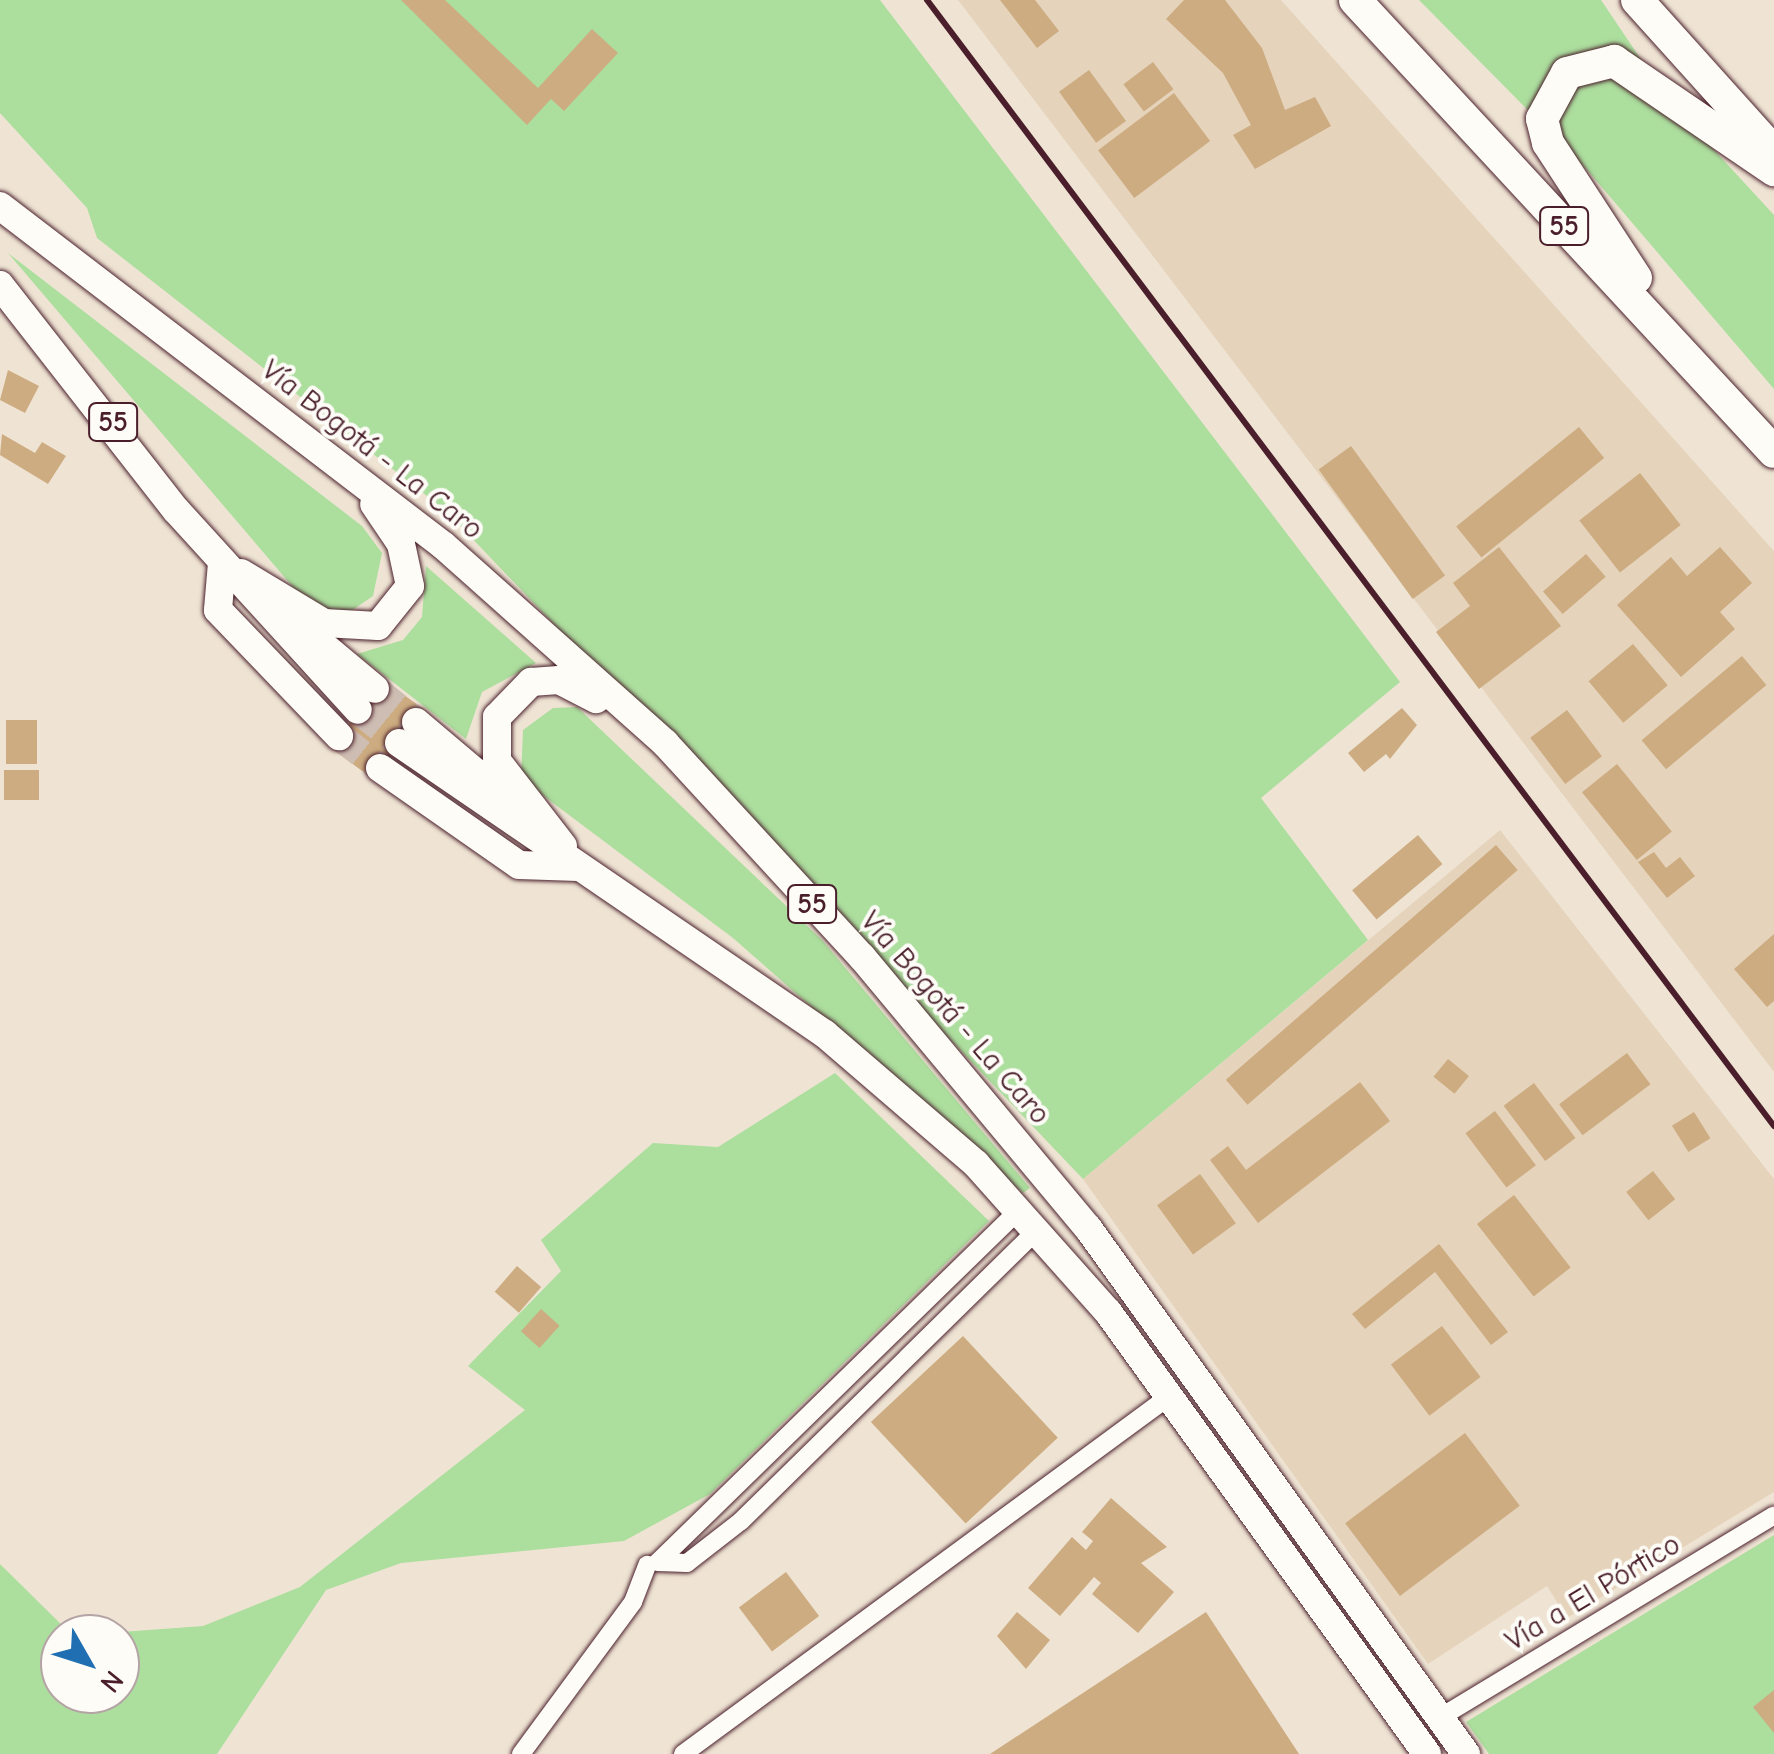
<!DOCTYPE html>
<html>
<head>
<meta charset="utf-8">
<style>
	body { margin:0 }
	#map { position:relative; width:1774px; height:1754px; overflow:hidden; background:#efe4d4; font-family:"Comic Neue",sans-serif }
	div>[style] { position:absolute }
	.built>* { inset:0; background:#e5d3bb }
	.green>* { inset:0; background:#acde9e }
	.building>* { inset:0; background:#cdac81; transform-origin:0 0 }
	.primary-tunnel>* { height:28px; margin-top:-14px; transform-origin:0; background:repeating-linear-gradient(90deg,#cebdb2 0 28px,transparent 0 42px) }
	.roads { filter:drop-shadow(0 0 2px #4a1f2b) drop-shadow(0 0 2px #4a1f2b) }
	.street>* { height:18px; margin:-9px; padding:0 9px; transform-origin:9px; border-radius:9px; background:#fdfcf7 }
	.primary>* { height:28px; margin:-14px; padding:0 14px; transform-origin:14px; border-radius:14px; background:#fdfcf7 }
	.highway>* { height:32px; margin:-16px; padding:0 16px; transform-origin:16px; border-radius:16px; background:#fdfcf7 }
	.rail>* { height:6px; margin:-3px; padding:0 3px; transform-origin:3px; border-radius:3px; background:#4a1f2b }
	span { translate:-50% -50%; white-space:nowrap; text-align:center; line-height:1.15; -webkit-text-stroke:8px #fdfcf7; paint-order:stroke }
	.shield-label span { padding:2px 8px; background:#fdfcf7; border:2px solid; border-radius:8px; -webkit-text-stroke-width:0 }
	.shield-label { font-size:28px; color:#4a1f2b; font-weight:700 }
	.street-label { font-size:30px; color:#4a1f2b }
	.north { position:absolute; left:40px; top:1614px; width:100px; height:100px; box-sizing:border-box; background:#fdfcf7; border:2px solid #b5a4a5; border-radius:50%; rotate:129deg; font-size:28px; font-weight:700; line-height:40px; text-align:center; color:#4a1f2b }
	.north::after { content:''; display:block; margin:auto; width:35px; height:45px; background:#1f6fb2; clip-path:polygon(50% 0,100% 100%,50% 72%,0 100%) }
</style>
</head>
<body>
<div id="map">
	<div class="built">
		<i style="clip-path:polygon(958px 0,1281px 0,1774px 551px,1774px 1072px)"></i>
		<i style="clip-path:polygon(1500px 830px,1774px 1179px,1774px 1492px,1567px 1618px,1547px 1586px,1428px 1664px,1083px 1179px)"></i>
	</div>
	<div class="green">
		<i style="clip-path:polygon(0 0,880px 0,1400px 682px,1261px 798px,1368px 940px,1083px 1179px,445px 510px,97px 238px,87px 208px,0 113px)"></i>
		<i style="clip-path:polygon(1419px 0,1601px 0,1669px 101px,1774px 215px,1774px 389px,1588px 171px)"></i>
		<i style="clip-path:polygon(8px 253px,362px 526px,382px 553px,373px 596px,351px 611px,323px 611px,298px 593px)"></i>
		<i style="clip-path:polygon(426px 566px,536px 663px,482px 692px,466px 739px,357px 654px,403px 640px,422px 617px)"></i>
		<i style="clip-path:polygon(577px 707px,822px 940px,1030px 1188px,1023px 1193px,733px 938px,521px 779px,523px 730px,553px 708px)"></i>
		<i style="clip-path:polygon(835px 1073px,989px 1221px,710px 1494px,624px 1541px,401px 1563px,326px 1590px,217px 1754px,0 1754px,0 1564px,71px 1634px,60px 1634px,60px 1694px,120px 1694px,120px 1634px,94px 1634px,203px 1626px,300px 1587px,525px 1410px,468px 1366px,561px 1271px,541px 1240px,653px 1143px,718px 1147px)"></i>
		<i style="clip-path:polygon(1774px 1535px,1774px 1754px,1489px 1754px,1466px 1722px)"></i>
	</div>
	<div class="building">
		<i style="clip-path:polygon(401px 0,445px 0,538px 88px,592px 29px,618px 53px,564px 111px,551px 99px,527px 125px)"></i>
		<i style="clip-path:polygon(1000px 0,1035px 0,1059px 31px,1037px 48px)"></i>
		<i style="clip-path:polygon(1184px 0,1225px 0,1262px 48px,1285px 110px,1315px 97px,1331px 126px,1255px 169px,1233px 135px,1251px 125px,1223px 73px,1166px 19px)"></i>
		<i style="left:1153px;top:62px;width:34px;height:37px;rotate:53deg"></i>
		<i style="left:1089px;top:70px;width:63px;height:37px;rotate:54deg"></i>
		<i style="left:1174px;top:93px;width:60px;height:95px;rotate:53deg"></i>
		<i style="clip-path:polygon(8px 370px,39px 386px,25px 413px,0 400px)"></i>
		<i style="left:1579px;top:427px;width:40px;height:158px;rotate:51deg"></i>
		<i style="clip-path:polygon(2px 434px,35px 453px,42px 442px,66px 456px,48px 484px,0 455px)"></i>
		<i style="left:1351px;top:446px;width:160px;height:40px;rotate:54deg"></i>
		<i style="left:1640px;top:473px;width:66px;height:77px;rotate:52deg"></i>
		<i style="clip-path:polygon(1499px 547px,1561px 626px,1479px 689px,1436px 632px,1470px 606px,1453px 583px)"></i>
		<i style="clip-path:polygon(1720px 547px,1752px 583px,1720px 612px,1735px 629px,1681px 677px,1617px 605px,1671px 557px,1687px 576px)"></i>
		<i style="left:1586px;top:554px;width:30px;height:57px;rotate:49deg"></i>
		<i style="left:1633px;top:644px;width:54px;height:58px;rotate:50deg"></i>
		<i style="left:1742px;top:656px;width:38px;height:131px;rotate:50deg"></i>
		<i style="left:382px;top:679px;width:52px;height:86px;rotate:36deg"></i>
		<i style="clip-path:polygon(1402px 708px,1417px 725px,1390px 759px,1386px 754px,1364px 772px,1348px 753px)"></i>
		<i style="left:1567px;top:710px;width:58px;height:46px;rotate:53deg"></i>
		<i style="left:6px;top:720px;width:31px;height:44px"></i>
		<i style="left:1617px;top:764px;width:87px;height:45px;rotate:51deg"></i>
		<i style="left:4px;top:770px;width:35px;height:30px"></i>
		<i style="left:1418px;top:835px;width:38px;height:86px;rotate:50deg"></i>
		<i style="left:1496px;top:845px;width:33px;height:358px;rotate:49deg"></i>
		<i style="clip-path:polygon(1654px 852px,1666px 868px,1680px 857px,1695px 876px,1667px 898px,1638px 862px)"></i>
		<i style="clip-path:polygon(1774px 934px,1774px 1001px,1767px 1007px,1734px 969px)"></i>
		<i style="left:1627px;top:1053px;width:39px;height:85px;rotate:53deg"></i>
		<i style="left:1448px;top:1059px;width:27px;height:23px;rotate:39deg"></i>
		<i style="clip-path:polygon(1360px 1082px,1390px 1121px,1258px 1223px,1210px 1160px,1228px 1146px,1246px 1170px)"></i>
		<i style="left:1534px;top:1083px;width:69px;height:38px;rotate:53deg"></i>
		<i style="left:1495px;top:1111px;width:68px;height:37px;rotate:53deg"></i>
		<i style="left:1694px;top:1112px;width:31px;height:26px;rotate:58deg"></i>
		<i style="left:1653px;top:1171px;width:36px;height:34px;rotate:52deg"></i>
		<i style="left:1200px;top:1174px;width:61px;height:53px;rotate:54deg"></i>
		<i style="left:1514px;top:1195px;width:92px;height:47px;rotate:52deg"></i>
		<i style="clip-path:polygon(1439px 1244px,1508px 1332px,1491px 1345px,1435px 1272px,1365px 1329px,1352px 1314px)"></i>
		<i style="left:517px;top:1266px;width:32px;height:34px;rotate:41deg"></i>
		<i style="left:541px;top:1309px;width:25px;height:30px;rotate:42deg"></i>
		<i style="left:1442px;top:1326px;width:64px;height:64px;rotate:53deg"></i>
		<i style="left:963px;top:1336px;width:139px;height:126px;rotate:47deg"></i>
		<i style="left:1465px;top:1433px;width:91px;height:150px;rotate:53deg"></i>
		<i style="clip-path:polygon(1111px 1498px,1167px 1547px,1141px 1563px,1174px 1592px,1138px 1633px,1092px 1594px,1101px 1583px,1094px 1577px,1060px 1616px,1028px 1588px,1072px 1537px,1086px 1550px,1093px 1541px,1082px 1532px)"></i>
		<i style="left:786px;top:1572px;width:55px;height:59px;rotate:53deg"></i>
		<i style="clip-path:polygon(1017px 1612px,1050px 1640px,1026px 1669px,997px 1636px)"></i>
		<i style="clip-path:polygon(1206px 1612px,1299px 1754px,990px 1754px)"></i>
		<i style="clip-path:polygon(1774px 1690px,1774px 1733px,1753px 1707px)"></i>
	</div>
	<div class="primary-tunnel">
		<i style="left:375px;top:689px;width:53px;rotate:38.8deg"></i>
		<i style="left:358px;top:710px;width:53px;rotate:38.8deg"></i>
		<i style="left:339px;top:736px;width:52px;rotate:38deg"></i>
	</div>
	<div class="roads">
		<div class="street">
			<i style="left:658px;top:1562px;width:29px;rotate:2deg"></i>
			<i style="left:687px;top:1563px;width:68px;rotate:-37.9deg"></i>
			<i style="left:741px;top:1521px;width:418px;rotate:-44.5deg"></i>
			<i style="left:658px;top:1562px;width:506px;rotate:-44.28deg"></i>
			<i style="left:1441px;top:1717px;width:389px;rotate:-31.2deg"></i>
			<i style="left:521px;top:1754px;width:189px;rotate:-53.6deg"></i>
			<i style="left:633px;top:1602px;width:40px;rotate:-69deg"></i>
			<i style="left:683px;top:1754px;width:606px;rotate:-36.34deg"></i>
		</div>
		<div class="primary">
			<i style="left:0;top:206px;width:559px;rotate:37.44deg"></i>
			<i style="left:444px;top:546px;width:296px;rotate:41.7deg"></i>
			<i style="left:665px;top:743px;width:291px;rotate:47.4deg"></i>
			<i style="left:862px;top:957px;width:353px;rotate:50.2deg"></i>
			<i style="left:1088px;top:1228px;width:648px;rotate:54.3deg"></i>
			<i style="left:0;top:285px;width:286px;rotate:52deg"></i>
			<i style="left:176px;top:510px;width:270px;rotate:47.7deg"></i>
			<i style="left:222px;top:563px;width:47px;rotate:94.9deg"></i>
			<i style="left:218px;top:610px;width:175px;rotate:46.2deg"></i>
			<i style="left:241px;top:573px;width:97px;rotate:31.1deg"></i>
			<i style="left:324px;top:623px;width:54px;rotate:3.2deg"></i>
			<i style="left:378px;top:626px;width:51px;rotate:-51.3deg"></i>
			<i style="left:410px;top:586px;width:43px;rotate:-102.1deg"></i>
			<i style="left:401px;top:544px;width:48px;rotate:-124deg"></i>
			<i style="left:289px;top:617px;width:112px;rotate:39.9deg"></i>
			<i style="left:416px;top:722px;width:127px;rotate:40.2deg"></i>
			<i style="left:399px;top:743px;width:516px;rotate:34.34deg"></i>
			<i style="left:825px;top:1034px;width:199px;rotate:40.7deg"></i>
			<i style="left:976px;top:1164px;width:198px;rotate:48.3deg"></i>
			<i style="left:1108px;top:1312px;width:545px;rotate:54.18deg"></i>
			<i style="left:380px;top:768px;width:169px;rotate:34.9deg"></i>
			<i style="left:519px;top:865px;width:59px;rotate:1.9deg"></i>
			<i style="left:563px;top:846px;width:108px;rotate:-127.8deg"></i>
			<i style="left:497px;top:761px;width:44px;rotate:-90deg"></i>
			<i style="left:497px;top:717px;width:49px;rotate:-45.8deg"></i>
			<i style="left:531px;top:682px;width:28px;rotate:-4deg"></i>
			<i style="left:559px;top:680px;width:42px;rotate:27.2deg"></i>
		</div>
		<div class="highway">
			<i style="left:1355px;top:0;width:616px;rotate:47.17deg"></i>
			<i style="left:1637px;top:0;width:205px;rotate:48deg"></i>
			<i style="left:1636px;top:278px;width:161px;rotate:-123.1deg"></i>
			<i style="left:1548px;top:143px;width:25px;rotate:-104deg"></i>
			<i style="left:1542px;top:119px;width:52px;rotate:-61.5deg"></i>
			<i style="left:1567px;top:73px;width:49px;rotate:-14.3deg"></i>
			<i style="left:1614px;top:61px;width:194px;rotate:34.3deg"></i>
		</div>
	</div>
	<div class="rail">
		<i style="left:927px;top:0;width:1409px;rotate:53.05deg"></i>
	</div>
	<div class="shield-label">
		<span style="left:1564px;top:226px">55</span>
		<span style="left:113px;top:422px">55</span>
		<span style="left:812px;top:904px">55</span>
	</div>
	<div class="street-label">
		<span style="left:372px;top:450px;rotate:38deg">Vía Bogotá - La Caro</span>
		<span style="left:955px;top:1018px;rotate:49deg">Vía Bogotá - La Caro</span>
		<span style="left:1593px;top:1593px;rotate:-31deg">Vía a El Pórtico</span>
	</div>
	<div class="north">N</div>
</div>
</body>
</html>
